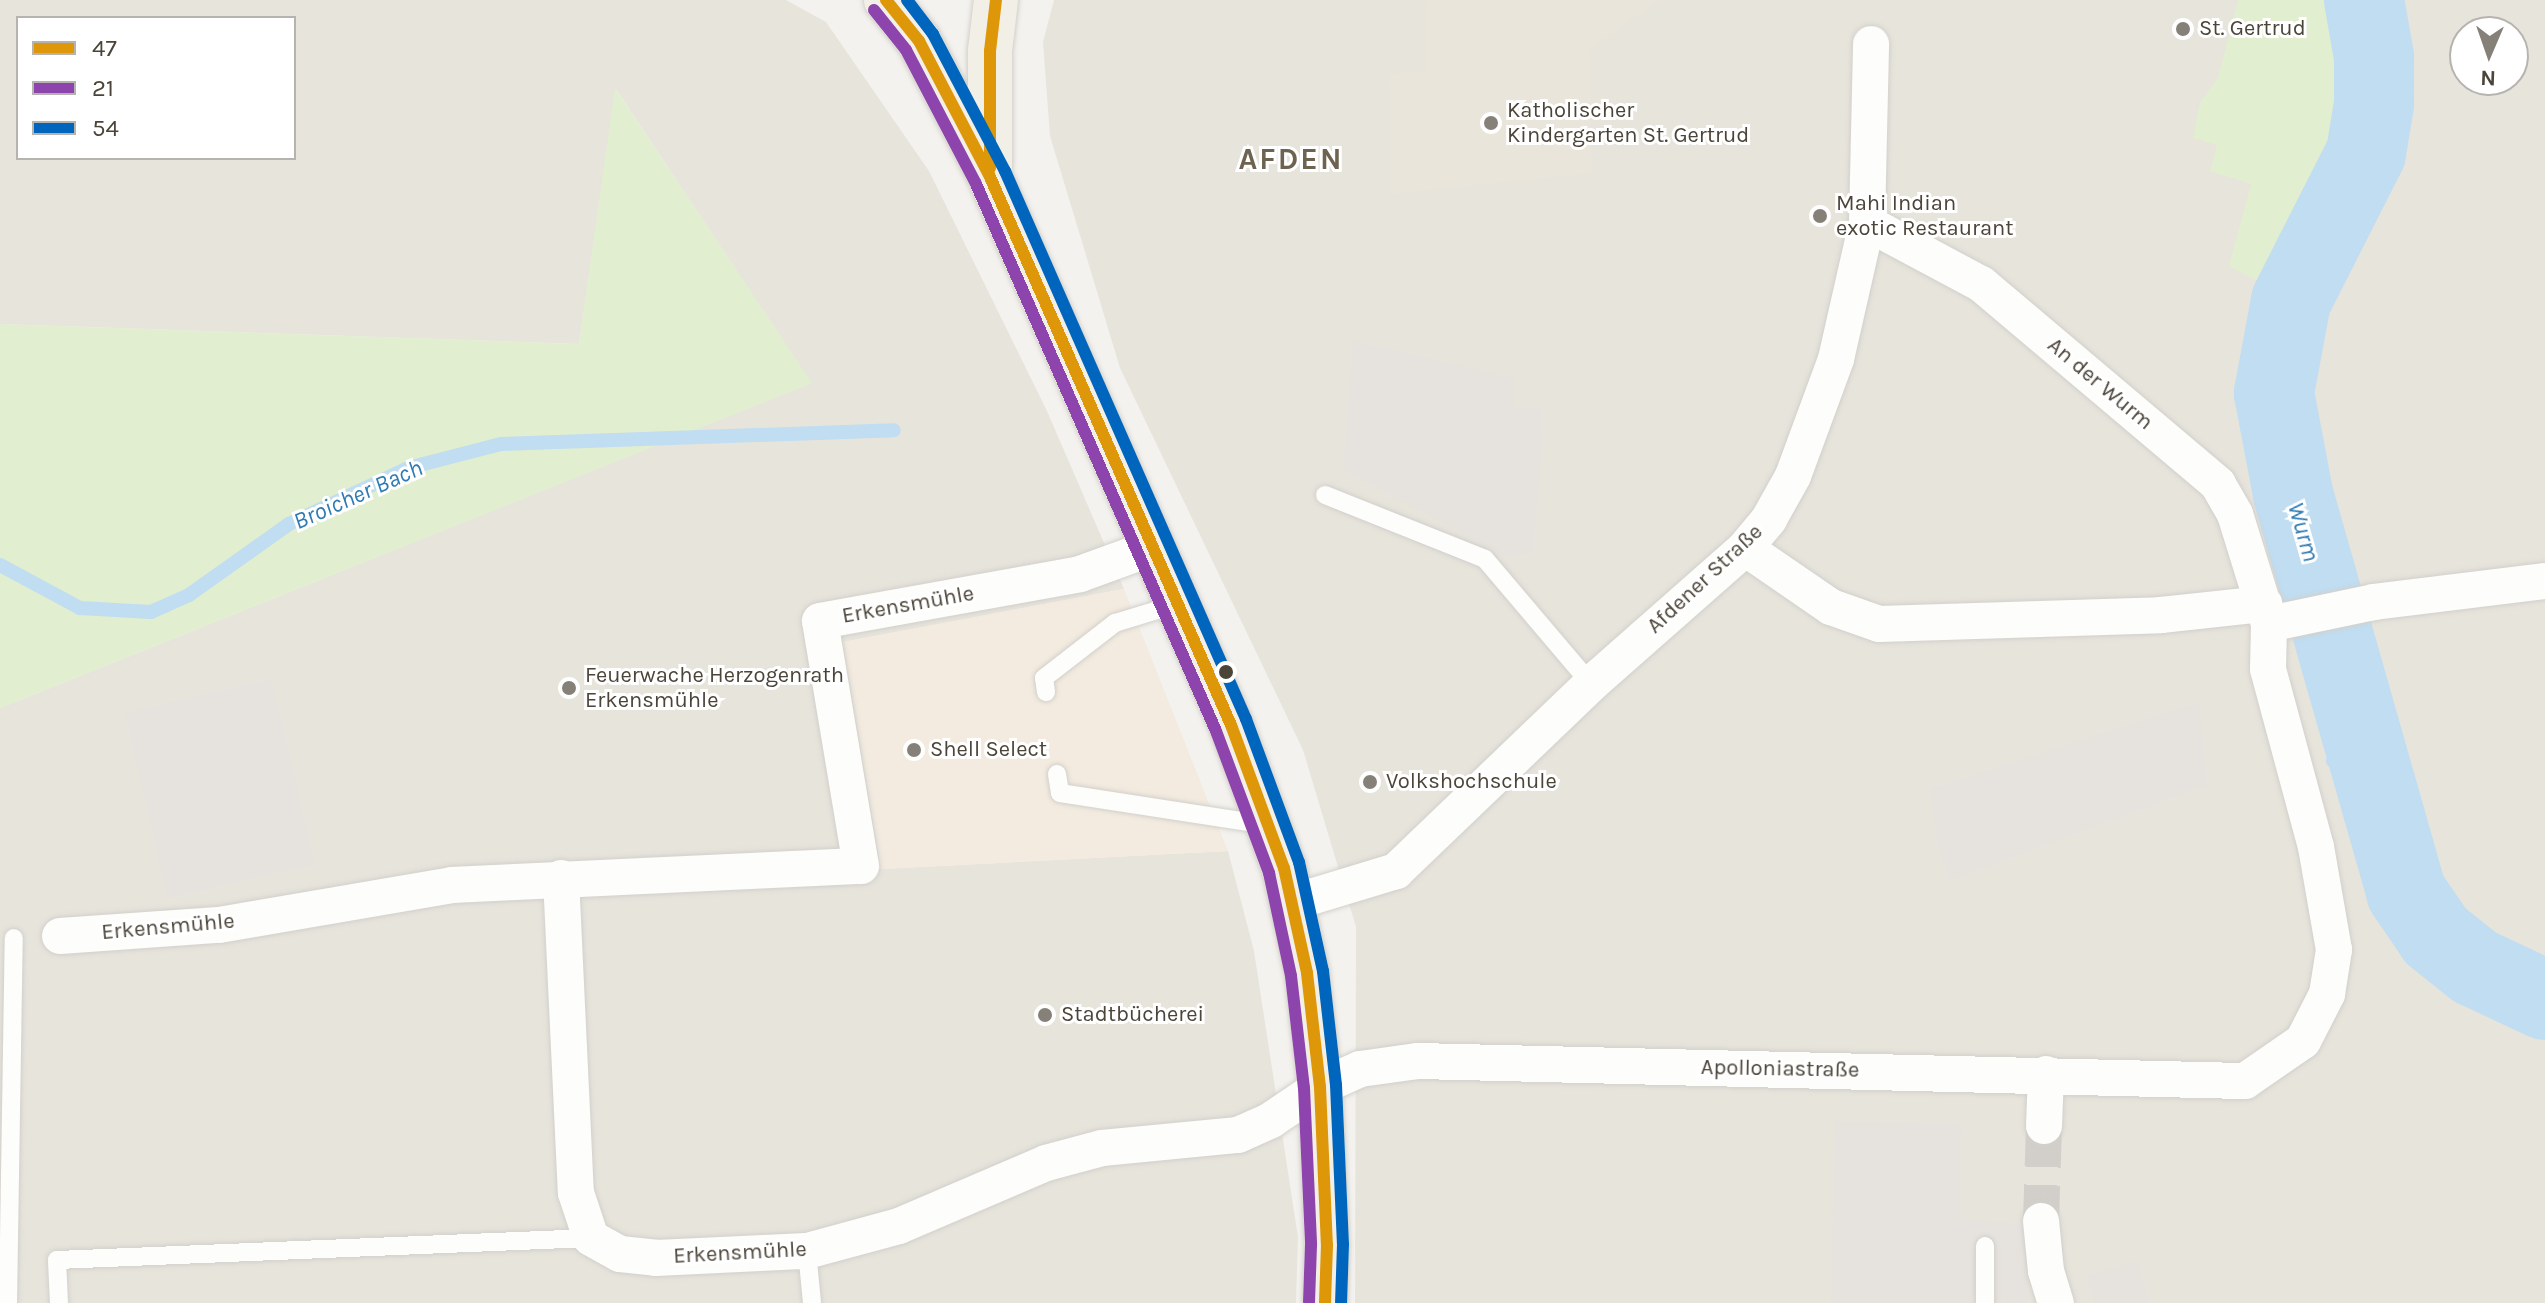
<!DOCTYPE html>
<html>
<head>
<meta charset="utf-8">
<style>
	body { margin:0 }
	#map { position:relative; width:2545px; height:1303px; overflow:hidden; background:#f4f2ee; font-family:Karla,sans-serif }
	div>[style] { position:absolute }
	.residential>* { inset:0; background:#e7e4dc }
	.commercial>* { inset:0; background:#f3ebdf }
	.education>* { inset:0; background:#eae5da }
	.green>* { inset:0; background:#e1eecf }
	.parking>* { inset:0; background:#e6e3df; transform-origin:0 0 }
	.stream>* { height:14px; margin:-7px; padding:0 7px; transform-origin:7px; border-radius:7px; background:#c0ddf1 }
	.river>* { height:80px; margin:-40px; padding:0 40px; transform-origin:40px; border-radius:40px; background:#c0ddf1 }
	.minor-tunnel>* { height:36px; margin-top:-18px; transform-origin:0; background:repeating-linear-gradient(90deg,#d2cfca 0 36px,transparent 0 54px) }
	.roads { filter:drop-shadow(0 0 2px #d2d0cb) drop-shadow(0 0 2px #d2d0cb) }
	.service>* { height:18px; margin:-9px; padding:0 9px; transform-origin:9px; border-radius:9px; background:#fdfdfc }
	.minor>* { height:36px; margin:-18px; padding:0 18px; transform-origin:18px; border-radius:18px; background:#fdfdfc }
	.primary>* { height:44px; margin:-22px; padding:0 22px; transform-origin:22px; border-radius:22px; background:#f2efe6 }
	.bus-1>* { height:12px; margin:-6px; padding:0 6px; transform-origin:6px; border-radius:6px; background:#dd9709 }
	.bus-2>* { height:12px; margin:-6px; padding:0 6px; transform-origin:6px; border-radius:6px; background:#8e44ad }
	.bus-3>* { height:12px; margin:-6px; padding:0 6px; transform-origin:6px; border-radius:6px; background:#0065bd }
	.dots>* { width:22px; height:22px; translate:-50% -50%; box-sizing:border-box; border:4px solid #fff; border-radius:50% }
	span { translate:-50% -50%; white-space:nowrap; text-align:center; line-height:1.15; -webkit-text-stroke:6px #fff; paint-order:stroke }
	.poi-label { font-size:22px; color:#4b4439 }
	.left { translate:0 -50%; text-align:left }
	.street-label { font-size:22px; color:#4b4439 }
	.water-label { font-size:24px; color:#2e7ab2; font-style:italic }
	.district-label { font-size:30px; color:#6e6250; font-weight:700; letter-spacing:2px }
	.legend { position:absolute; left:16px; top:16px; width:280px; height:144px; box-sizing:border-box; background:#fff; border:2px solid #b7b4b0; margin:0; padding:10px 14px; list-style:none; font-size:24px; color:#4b4439 }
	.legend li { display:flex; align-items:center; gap:16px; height:40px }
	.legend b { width:40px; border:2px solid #b7b4b0 }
	.north { position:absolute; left:2449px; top:16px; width:80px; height:80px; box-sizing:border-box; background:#fff; border:2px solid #b7b4b0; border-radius:50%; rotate:182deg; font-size:22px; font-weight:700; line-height:32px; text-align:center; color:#4b4439 }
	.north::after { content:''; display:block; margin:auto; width:28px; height:36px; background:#868178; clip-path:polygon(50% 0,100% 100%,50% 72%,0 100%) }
</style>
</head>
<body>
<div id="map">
	<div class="residential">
		<i style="clip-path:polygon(evenodd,0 0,786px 0,826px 22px,929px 171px,1047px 411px,1124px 589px,843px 642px,881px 869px,1228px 851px,1254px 951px,1298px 1237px,1296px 1303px,0 1303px,0 708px,811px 383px,616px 89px,579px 344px,0 324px,0 0,18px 18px,294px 18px,294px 158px,18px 158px,18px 18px)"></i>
		<i style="clip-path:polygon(evenodd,1054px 0,2545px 0,2545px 1303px,1355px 1303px,1356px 927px,1303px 750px,1120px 368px,1050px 136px,1043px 42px,1054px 0,2465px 32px,2513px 32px,2513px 80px,2465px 80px,2465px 32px)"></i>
	</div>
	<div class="commercial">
		<i style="clip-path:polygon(1124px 589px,1228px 851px,882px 869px,843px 642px)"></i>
	</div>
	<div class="education">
		<i style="clip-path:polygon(1426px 0,1659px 0,1590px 49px,1592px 173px,1391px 194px,1390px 73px,1425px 72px)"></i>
	</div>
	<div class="green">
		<i style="clip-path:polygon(2238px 0,2397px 0,2408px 54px,2402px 113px,2371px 201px,2315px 312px,2281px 393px,2238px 381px,2272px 289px,2229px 266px,2251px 184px,2210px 171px,2217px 145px,2193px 138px,2200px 102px,2218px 78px)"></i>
		<i style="clip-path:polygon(615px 88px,812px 383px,0 708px,0 324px,579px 344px)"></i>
	</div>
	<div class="parking">
		<i style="clip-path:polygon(1353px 341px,1514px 378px,1513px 408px,1541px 407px,1543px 436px,1533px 553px,1505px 556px,1343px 470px)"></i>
		<i style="left:272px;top:679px;width:190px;height:151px;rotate:77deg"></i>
		<i style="clip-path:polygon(2199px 702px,2207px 785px,1949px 881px,1937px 842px,1930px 789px)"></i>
		<i style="clip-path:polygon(1835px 1121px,1961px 1124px,1960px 1220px,2028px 1224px,2028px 1303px,1831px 1303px)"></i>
		<i style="clip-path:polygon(2138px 1261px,2149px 1303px,2094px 1303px,2086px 1275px)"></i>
	</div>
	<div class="stream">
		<i style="left:0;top:565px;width:91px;rotate:28.3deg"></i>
		<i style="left:80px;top:608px;width:71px;rotate:3.2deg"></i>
		<i style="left:151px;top:612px;width:42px;rotate:-24.1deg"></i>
		<i style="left:189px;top:595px;width:123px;rotate:-35.4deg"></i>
		<i style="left:289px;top:524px;width:132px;rotate:-25.2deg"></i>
		<i style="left:408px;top:468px;width:96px;rotate:-14.5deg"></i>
		<i style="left:501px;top:444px;width:393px;rotate:-2deg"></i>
		<i style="left:2333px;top:761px;width:40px;rotate:20.2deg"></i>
	</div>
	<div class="river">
		<i style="left:2364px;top:0;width:58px;rotate:80deg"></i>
		<i style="left:2374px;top:57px;width:47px;rotate:90deg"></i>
		<i style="left:2374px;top:104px;width:50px;rotate:99.3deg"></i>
		<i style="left:2366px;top:153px;width:166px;rotate:116.9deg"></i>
		<i style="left:2291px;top:301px;width:94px;rotate:100.5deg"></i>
		<i style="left:2274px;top:393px;width:103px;rotate:79.3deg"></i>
		<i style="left:2293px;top:494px;width:414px;rotate:74.1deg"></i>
		<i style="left:2406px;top:892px;width:53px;rotate:55.7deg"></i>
		<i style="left:2436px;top:936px;width:50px;rotate:38.5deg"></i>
		<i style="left:2475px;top:967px;width:77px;rotate:25.2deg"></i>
	</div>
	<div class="minor-tunnel">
		<i style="left:2041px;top:1221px;width:95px;rotate:-88.2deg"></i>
	</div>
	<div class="roads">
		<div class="service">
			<i style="left:1325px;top:495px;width:172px;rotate:21.8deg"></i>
			<i style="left:1485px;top:559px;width:164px;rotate:49.7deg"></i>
			<i style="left:1046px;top:692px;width:14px;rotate:-98deg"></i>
			<i style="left:1044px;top:678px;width:90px;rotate:-37.8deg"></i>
			<i style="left:1115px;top:623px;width:65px;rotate:-17deg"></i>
			<i style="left:1057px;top:774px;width:19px;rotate:81deg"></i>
			<i style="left:1060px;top:793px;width:209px;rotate:8.8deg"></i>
			<i style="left:807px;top:1251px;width:52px;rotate:84.5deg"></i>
			<i style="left:8px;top:1303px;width:365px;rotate:-89.1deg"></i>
			<i style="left:59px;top:1303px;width:43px;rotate:-92.7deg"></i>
			<i style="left:57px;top:1260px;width:534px;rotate:-2.36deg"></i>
			<i style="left:1985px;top:1303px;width:57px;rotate:-90deg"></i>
		</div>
		<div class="minor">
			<i style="left:1745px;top:548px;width:104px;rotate:34.5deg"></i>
			<i style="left:1831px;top:607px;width:51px;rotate:19.5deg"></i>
			<i style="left:1879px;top:624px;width:282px;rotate:-1.8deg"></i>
			<i style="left:2161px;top:615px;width:104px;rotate:-6.1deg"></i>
			<i style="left:2269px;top:624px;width:107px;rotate:-11.8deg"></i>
			<i style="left:2374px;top:602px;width:172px;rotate:-7deg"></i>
			<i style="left:561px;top:878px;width:315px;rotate:87.3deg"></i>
			<i style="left:576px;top:1193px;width:47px;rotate:71.6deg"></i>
			<i style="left:591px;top:1238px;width:33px;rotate:29deg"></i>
			<i style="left:620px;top:1254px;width:36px;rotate:6deg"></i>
			<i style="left:656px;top:1258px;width:151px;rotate:-2.7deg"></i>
			<i style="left:807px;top:1251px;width:95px;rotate:-15.2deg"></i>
			<i style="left:899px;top:1226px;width:160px;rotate:-23.2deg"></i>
			<i style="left:1046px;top:1163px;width:58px;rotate:-15deg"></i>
			<i style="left:1102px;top:1148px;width:137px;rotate:-5.5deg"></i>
			<i style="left:1238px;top:1135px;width:36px;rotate:-24deg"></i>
			<i style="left:1271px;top:1120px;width:59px;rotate:-34deg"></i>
			<i style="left:1320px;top:1087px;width:44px;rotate:-24.2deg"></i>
			<i style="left:1360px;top:1069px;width:59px;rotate:-7.9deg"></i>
			<i style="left:1418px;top:1061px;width:827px;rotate:1.39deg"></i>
			<i style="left:2245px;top:1081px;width:70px;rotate:-34.6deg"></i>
			<i style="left:2303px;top:1041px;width:53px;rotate:-62.9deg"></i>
			<i style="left:2327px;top:994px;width:45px;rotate:-81deg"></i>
			<i style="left:2334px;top:950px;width:105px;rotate:-99.9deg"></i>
			<i style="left:2316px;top:847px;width:184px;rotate:-105.1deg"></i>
			<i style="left:2268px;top:669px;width:45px;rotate:-88.7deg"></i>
			<i style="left:2269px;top:624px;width:115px;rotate:-107.2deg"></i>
			<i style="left:2235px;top:514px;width:34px;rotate:-120deg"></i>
			<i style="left:2218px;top:484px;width:310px;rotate:-139.8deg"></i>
			<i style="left:1981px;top:284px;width:129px;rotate:-151.8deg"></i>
			<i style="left:1294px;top:902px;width:107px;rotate:-16.9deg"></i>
			<i style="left:1396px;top:871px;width:270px;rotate:-43.8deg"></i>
			<i style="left:1591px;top:684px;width:205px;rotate:-41.4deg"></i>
			<i style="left:1745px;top:548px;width:38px;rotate:-50deg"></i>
			<i style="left:1769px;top:519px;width:49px;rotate:-60.8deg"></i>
			<i style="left:1793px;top:476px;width:125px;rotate:-69.8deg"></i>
			<i style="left:1836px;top:359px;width:139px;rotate:-77.2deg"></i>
			<i style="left:1867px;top:223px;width:179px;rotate:-88.7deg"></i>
			<i style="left:60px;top:936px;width:159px;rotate:-4deg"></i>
			<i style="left:219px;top:925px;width:237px;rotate:-9.7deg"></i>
			<i style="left:453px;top:885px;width:408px;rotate:-2.7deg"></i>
			<i style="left:861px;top:866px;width:248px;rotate:-99.5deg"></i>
			<i style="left:820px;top:621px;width:264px;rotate:-10.2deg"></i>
			<i style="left:1080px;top:574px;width:79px;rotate:-20deg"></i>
			<i style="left:2044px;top:1126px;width:52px;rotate:-87.8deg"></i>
			<i style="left:2041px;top:1221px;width:50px;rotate:84.3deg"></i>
			<i style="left:2046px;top:1271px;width:34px;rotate:73deg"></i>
		</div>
		<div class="primary">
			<i style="left:886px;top:0;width:53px;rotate:51.2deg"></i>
			<i style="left:919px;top:41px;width:153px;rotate:62.4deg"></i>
			<i style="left:990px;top:177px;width:599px;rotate:66.26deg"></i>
			<i style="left:1231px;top:725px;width:153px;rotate:69.7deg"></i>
			<i style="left:1284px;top:868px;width:107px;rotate:77.6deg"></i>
			<i style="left:1307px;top:973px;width:115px;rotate:83.5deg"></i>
			<i style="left:1320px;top:1087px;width:158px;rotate:87.5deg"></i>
			<i style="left:1327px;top:1245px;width:58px;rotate:92deg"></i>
			<i style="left:990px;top:167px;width:116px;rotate:-90deg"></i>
			<i style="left:990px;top:51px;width:51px;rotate:-83.3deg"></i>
		</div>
	</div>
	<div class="bus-1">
		<i style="left:886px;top:0;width:53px;rotate:51.2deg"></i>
		<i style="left:919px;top:41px;width:153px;rotate:62.4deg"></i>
		<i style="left:990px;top:177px;width:599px;rotate:66.26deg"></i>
		<i style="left:1231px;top:725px;width:153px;rotate:69.7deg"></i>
		<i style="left:1284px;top:868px;width:107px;rotate:77.6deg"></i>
		<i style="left:1307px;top:973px;width:115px;rotate:83.5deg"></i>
		<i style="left:1320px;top:1087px;width:158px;rotate:87.5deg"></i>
		<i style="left:1327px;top:1245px;width:58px;rotate:92deg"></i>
		<i style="left:990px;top:168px;width:117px;rotate:-90deg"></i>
		<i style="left:990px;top:51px;width:51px;rotate:-83.3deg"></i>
	</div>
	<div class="bus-2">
		<i style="left:874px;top:10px;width:51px;rotate:51.3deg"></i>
		<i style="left:906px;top:50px;width:151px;rotate:62.4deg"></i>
		<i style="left:976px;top:184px;width:597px;rotate:66.31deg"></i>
		<i style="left:1216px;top:731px;width:152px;rotate:69.5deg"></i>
		<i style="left:1269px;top:873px;width:105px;rotate:77.9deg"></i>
		<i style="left:1291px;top:976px;width:113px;rotate:83.4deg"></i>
		<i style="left:1304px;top:1088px;width:157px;rotate:87.4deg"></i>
		<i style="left:1311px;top:1245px;width:57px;rotate:92deg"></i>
	</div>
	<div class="bus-3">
		<i style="left:907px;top:0;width:43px;rotate:52.6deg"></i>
		<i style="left:933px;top:34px;width:155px;rotate:62.3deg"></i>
		<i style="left:1005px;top:171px;width:599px;rotate:66.26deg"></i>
		<i style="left:1246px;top:719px;width:153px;rotate:69.7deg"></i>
		<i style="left:1299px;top:862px;width:112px;rotate:77.6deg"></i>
		<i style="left:1323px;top:971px;width:115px;rotate:83.5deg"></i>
		<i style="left:1336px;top:1085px;width:159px;rotate:87.5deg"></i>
		<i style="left:1343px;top:1244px;width:59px;rotate:91.9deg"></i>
	</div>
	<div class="dots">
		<i style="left:2183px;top:29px;background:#868178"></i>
		<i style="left:1491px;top:123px;background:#868178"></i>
		<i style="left:1820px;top:216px;background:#868178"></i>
		<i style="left:1226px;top:672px;background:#4b4439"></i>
		<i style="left:569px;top:688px;background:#868178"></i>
		<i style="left:914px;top:750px;background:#868178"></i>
		<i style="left:1370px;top:782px;background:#868178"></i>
		<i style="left:1045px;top:1015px;background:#868178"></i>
	</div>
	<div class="poi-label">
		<span class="left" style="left:2199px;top:29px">St. Gertrud</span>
		<span class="left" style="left:1507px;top:123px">Katholischer<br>Kindergarten St. Gertrud</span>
		<span class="left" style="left:1836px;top:216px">Mahi Indian<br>exotic Restaurant</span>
		<span class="left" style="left:585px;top:688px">Feuerwache Herzogenrath<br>Erkensmühle</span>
		<span class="left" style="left:930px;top:750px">Shell Select</span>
		<span class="left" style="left:1386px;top:782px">Volkshochschule</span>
		<span class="left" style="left:1061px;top:1015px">Stadtbücherei</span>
	</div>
	<div class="street-label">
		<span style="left:2100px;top:384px;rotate:40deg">An der Wurm</span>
		<span style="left:1705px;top:579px;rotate:-43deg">Afdener Straße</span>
		<span style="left:908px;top:605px;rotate:-10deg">Erkensmühle</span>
		<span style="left:168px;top:927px;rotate:-5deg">Erkensmühle</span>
		<span style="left:1780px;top:1069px;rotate:1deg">Apolloniastraße</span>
		<span style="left:740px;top:1253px;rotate:-3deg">Erkensmühle</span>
	</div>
	<div class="water-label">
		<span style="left:358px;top:495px;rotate:-24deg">Broicher Bach</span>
		<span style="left:2303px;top:532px;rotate:74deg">Wurm</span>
	</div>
	<div class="district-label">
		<span style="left:1291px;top:159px">AFDEN</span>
	</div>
	<ul class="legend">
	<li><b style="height:10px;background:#dd9709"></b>47</li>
	<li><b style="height:10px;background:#8e44ad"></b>21</li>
	<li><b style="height:10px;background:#0065bd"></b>54</li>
	</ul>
	<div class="north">N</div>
</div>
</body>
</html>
